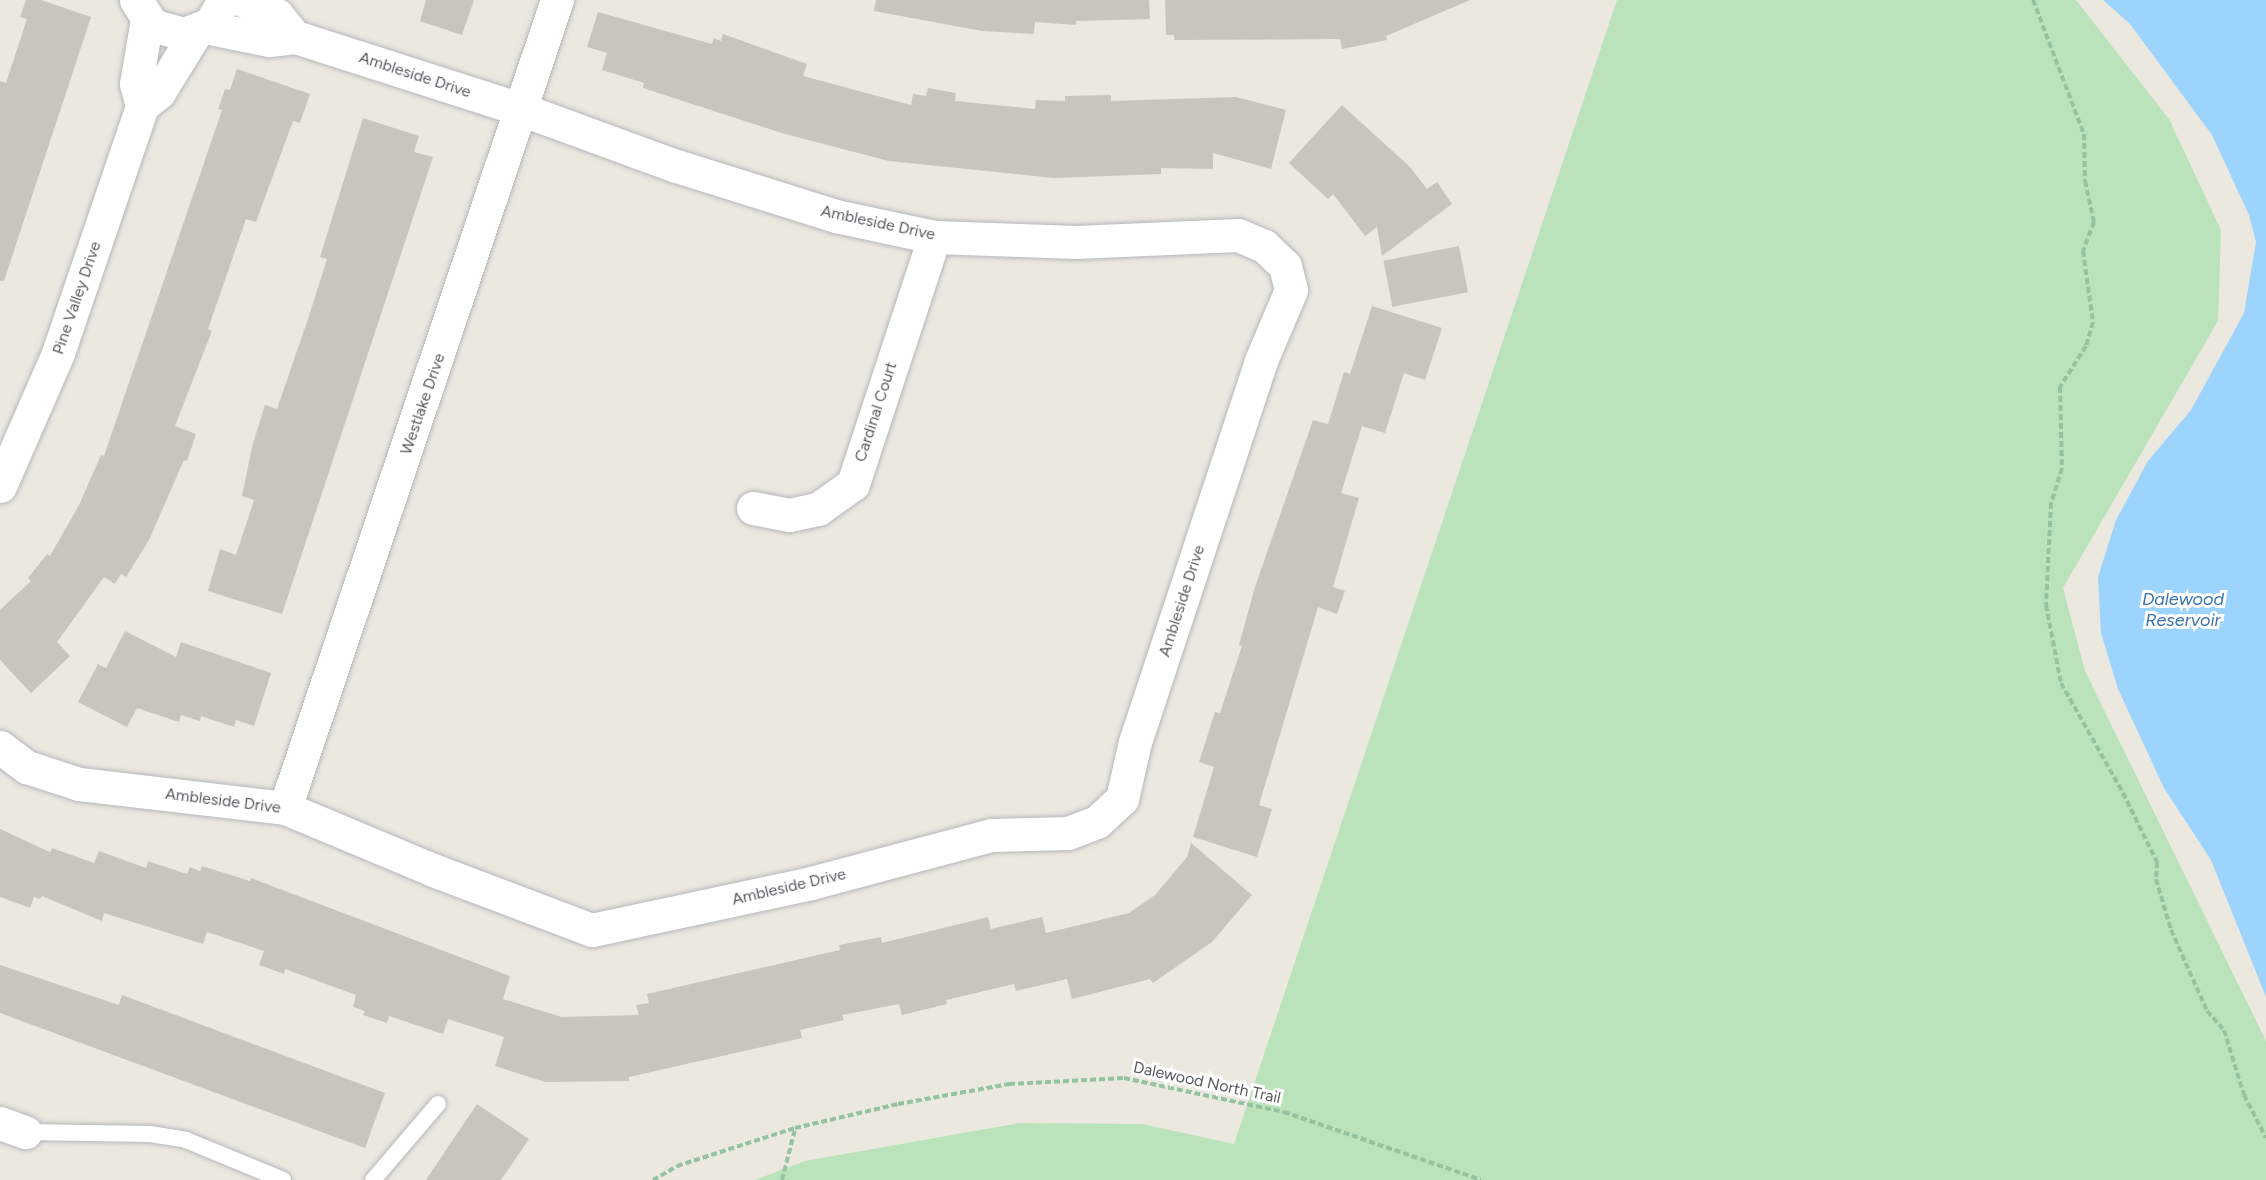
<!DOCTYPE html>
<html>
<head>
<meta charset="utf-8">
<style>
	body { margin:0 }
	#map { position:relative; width:2266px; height:1180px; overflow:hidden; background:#ebe8df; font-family:Figtree,sans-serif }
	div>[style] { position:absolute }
	.green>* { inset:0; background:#bbe3bb }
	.water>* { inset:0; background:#9dd4fd }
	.building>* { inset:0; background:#c8c5be; transform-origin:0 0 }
	.path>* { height:4px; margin-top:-2px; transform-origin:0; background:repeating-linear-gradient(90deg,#94c3a1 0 6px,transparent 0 9px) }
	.roads { filter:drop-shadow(0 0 2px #b5b7bc) drop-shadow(0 0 2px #b5b7bc) }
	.service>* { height:16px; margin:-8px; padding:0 8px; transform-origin:8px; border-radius:8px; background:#fff }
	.minor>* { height:33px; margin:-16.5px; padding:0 16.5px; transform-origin:16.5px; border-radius:16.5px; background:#fff }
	span { translate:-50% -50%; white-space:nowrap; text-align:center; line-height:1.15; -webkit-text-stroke:6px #fff; paint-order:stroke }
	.street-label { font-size:16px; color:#585c60 }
	.water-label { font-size:18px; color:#3c74ae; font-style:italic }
</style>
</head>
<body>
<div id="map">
	<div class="green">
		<i style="clip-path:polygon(1617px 0,2076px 0,2169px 119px,2221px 230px,2218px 321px,2063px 588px,2085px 671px,2266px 1041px,2266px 1180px,755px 1180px,805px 1161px,1019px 1123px,1142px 1124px,1234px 1144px)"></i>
	</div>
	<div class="water">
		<i style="clip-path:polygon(2103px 0,2266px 0,2266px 997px,2211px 860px,2164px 788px,2118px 689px,2101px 633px,2098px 577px,2116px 520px,2148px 461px,2191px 410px,2244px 313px,2256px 242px,2249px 215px,2212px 135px,2130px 24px)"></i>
	</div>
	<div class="building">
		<i style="clip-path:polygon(26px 0,41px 0,91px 17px,4px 281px,0 281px,0 81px,6px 83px,27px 19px,20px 17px)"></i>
		<i style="clip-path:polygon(426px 0,474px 0,462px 35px,420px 21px)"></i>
		<i style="clip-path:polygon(876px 0,1149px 0,1150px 19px,1076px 21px,1076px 25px,1035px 22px,1034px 34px,982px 31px,874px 11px)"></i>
		<i style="clip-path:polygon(1165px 0,1470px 0,1386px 36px,1387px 40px,1342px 49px,1340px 39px,1174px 40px,1174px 35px,1166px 35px)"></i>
		<i style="clip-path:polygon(598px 12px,712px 44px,714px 38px,721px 41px,723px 34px,807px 64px,803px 76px,911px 105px,913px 94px,926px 96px,928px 88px,956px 93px,955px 101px,1035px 109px,1036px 100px,1065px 101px,1065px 96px,1111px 95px,1111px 101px,1236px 97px,1286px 110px,1271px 169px,1213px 153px,1213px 169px,1161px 168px,1161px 174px,1054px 178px,889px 161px,785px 134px,643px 88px,644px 83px,602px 70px,607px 53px,587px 47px)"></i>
		<i style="clip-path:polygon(237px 69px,310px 94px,300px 123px,293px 121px,256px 222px,246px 219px,208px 329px,212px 331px,175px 426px,196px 434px,187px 461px,184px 460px,149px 540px,126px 577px,121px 574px,115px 584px,104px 577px,57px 642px,70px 656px,31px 693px,0 660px,0 610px,31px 581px,28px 578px,47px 554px,50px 556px,79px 505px,101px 455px,104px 456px,222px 110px,218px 109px,225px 89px,230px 90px)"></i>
		<i style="clip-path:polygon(1342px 105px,1410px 167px,1427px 189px,1437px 182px,1452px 204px,1382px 256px,1377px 227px,1365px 236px,1333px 194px,1328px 199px,1289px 163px)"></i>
		<i style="clip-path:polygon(363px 118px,419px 136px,414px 152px,433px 157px,282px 614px,208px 591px,220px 549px,236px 555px,254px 500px,242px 496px,252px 447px,265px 405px,277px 409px,309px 316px,327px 259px,320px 257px)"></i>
		<i style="left:1459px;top:246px;width:47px;height:77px;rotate:79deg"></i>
		<i style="clip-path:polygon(1372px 306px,1442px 328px,1425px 380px,1404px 373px,1385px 433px,1362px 426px,1341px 493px,1359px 498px,1333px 587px,1345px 591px,1337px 614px,1318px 607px,1259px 805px,1272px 809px,1257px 857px,1193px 837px,1214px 767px,1199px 762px,1215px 712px,1220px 713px,1242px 646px,1239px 645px,1255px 587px,1313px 420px,1328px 424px,1344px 372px,1350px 374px)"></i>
		<i style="clip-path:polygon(125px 631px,176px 657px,181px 642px,271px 673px,254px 726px,236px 720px,234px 727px,201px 716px,200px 721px,181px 715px,179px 722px,137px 708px,127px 727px,78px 702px,98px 664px,106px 668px)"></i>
		<i style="clip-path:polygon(0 829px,50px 852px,52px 848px,94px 863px,99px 851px,146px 868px,148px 861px,187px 874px,190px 867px,200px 871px,202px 866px,250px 881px,251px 878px,510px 976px,503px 999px,562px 1017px,639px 1015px,636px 1005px,649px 1003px,647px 994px,840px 950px,839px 945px,881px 937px,882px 943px,988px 917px,991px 929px,1042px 917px,1046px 933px,1129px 913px,1155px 895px,1187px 857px,1191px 843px,1252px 895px,1212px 942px,1153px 983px,1150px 979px,1072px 999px,1067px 979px,1016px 991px,1014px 984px,946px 1000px,947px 1004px,902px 1015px,899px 1004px,842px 1015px,844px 1020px,800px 1030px,802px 1038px,629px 1077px,629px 1081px,545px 1082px,495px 1066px,504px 1037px,448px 1019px,443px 1034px,389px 1016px,387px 1023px,363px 1015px,365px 1011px,353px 1007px,356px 995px,285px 969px,284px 974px,259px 965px,264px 951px,207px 932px,203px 944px,104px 913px,102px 921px,42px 896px,40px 899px,34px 897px,30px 908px,0 897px)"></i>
		<i style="clip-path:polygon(0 965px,119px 1005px,122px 995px,385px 1093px,365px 1148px,0 1013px)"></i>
		<i style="clip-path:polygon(477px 1104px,529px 1139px,501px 1180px,426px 1180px)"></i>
	</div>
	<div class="path">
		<i style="left:2033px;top:0;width:143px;rotate:69.2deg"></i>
		<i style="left:2084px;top:134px;width:47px;rotate:88.8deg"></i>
		<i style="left:2085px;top:181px;width:42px;rotate:77.6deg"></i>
		<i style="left:2094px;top:222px;width:31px;rotate:111deg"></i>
		<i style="left:2083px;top:251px;width:72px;rotate:82deg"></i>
		<i style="left:2093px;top:322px;width:25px;rotate:106deg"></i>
		<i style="left:2086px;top:346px;width:49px;rotate:122.4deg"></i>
		<i style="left:2060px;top:387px;width:81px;rotate:88.6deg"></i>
		<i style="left:2062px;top:468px;width:37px;rotate:107deg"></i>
		<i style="left:2051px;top:503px;width:102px;rotate:92.8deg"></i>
		<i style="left:2046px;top:605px;width:79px;rotate:79.1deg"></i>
		<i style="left:2061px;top:683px;width:126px;rotate:60.6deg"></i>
		<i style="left:2123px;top:793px;width:77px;rotate:63.8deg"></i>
		<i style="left:2157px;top:862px;width:17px;rotate:93deg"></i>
		<i style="left:2156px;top:879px;width:53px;rotate:73.6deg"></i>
		<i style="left:2171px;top:930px;width:89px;rotate:66deg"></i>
		<i style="left:2207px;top:1011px;width:25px;rotate:48deg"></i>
		<i style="left:2224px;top:1030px;width:68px;rotate:72.9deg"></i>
		<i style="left:2244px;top:1095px;width:48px;rotate:62.9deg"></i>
		<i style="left:653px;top:1180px;width:28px;rotate:-30deg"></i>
		<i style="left:677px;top:1166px;width:124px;rotate:-17.9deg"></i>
		<i style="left:795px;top:1128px;width:106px;rotate:-13.1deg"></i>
		<i style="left:898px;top:1104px;width:113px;rotate:-10.2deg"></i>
		<i style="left:1009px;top:1084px;width:115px;rotate:-3deg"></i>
		<i style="left:1124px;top:1078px;width:164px;rotate:12deg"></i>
		<i style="left:1284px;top:1112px;width:208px;rotate:19deg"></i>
		<i style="left:782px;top:1180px;width:53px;rotate:-75.7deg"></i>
	</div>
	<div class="roads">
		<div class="service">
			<i style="left:25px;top:1132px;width:125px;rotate:0.9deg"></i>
			<i style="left:150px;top:1134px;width:36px;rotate:9deg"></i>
			<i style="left:186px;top:1140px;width:105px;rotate:22.4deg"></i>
			<i style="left:373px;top:1180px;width:100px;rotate:-49.5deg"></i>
		</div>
		<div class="minor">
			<i style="left:136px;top:0;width:30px;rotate:57deg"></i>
			<i style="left:152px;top:25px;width:33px;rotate:16deg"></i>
			<i style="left:184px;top:34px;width:28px;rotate:-21deg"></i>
			<i style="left:210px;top:24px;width:28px;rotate:-60deg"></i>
			<i style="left:242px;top:0;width:38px;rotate:23deg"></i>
			<i style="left:277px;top:15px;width:28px;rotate:51deg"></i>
			<i style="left:142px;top:106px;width:23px;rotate:-105deg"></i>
			<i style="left:136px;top:84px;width:66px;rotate:-80.4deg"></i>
			<i style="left:0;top:486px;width:145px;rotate:-66.4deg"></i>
			<i style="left:58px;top:353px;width:261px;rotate:-71.2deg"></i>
			<i style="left:142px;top:106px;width:22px;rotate:-39deg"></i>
			<i style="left:159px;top:92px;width:70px;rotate:-58.3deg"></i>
			<i style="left:753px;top:508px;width:37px;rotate:11deg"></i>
			<i style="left:789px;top:515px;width:30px;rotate:-12deg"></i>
			<i style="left:818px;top:509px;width:43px;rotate:-35.5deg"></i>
			<i style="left:853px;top:484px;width:260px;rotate:-71.8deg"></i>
			<i style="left:0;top:747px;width:34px;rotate:37deg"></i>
			<i style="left:27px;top:767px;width:55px;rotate:18.1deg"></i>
			<i style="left:79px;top:784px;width:207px;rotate:6.6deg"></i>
			<i style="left:285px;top:808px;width:160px;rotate:22.7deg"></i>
			<i style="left:433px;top:870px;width:170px;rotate:20.7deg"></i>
			<i style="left:592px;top:930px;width:224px;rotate:-12.1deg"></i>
			<i style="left:811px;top:883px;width:187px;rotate:-14.9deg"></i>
			<i style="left:992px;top:835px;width:76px;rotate:-1.5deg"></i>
			<i style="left:1068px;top:833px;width:31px;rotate:-21deg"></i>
			<i style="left:1097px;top:822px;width:34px;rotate:-43deg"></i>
			<i style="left:1122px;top:799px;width:58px;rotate:-77.2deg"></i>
			<i style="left:1135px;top:742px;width:399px;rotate:-71.7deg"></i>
			<i style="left:1260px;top:363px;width:79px;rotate:-67deg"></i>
			<i style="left:1291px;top:290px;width:25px;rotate:-104deg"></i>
			<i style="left:1285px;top:266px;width:29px;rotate:-136deg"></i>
			<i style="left:1264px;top:246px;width:28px;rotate:-157deg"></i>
			<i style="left:1238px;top:235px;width:162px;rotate:177.5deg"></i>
			<i style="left:1076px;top:242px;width:142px;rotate:-178deg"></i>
			<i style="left:934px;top:237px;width:100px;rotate:-167.9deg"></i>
			<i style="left:836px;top:216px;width:168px;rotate:-162.6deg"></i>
			<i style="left:676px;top:166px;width:163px;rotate:-159.9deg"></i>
			<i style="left:523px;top:110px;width:239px;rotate:-162.2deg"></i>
			<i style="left:295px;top:37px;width:26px;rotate:173deg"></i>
			<i style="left:269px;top:40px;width:65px;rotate:-168.5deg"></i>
			<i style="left:285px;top:808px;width:853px;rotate:-71.4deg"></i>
			<i style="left:0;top:1123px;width:27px;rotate:20deg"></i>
		</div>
	</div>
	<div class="street-label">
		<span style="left:415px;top:75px;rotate:18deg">Ambleside Drive</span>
		<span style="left:878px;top:223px;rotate:12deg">Ambleside Drive</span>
		<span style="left:77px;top:298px;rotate:-71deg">Pine Valley Drive</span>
		<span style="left:423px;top:404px;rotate:-71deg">Westlake Drive</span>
		<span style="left:876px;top:412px;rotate:-72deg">Cardinal Court</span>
		<span style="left:1182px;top:601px;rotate:-72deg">Ambleside Drive</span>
		<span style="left:223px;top:801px;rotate:7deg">Ambleside Drive</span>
		<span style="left:789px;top:887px;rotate:-13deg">Ambleside Drive</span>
		<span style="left:1207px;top:1083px;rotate:12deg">Dalewood North Trail</span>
	</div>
	<div class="water-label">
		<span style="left:2183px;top:610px">Dalewood<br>Reservoir</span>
	</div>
</div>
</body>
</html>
